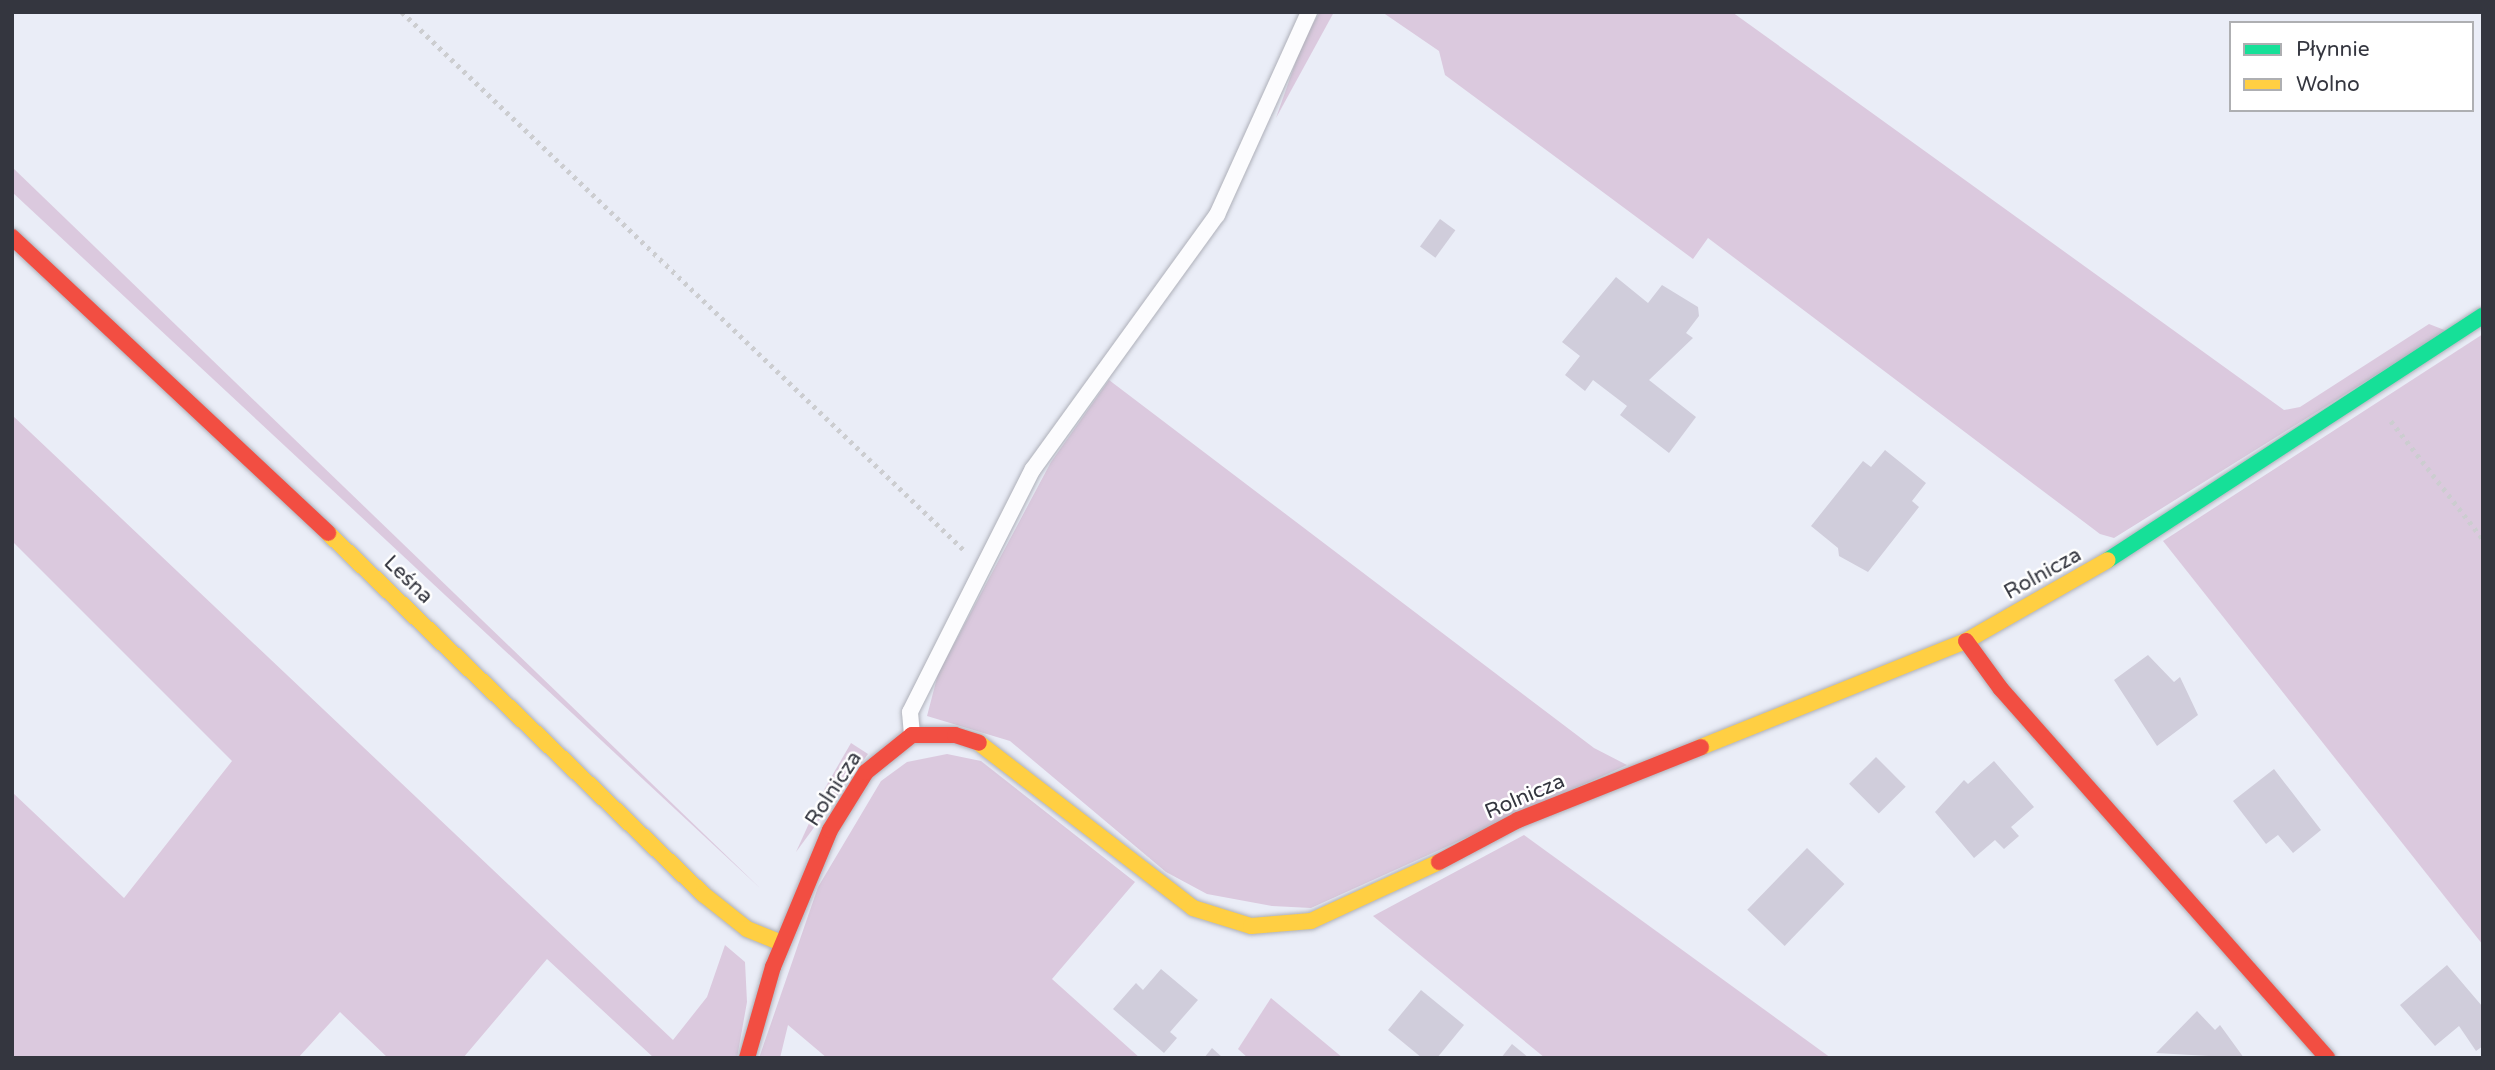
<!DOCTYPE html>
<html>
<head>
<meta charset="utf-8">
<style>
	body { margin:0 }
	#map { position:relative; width:2495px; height:1070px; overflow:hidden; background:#eaedf7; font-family:"Varela Round",sans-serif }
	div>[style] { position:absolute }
	.green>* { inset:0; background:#dbc9de }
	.building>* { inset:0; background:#d0cddb; transform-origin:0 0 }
	.path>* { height:4.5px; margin-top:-2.25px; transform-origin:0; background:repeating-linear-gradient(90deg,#cccdd0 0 3.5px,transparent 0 8.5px) }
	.roads { filter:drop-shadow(0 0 2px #aeb0b9) drop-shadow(0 0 2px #aeb0b9) }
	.lane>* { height:16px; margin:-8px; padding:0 8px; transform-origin:8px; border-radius:8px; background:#fcfcfe }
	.fast>* { height:16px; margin:-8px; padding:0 8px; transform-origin:8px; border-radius:8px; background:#16e098 }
	.slow>* { height:16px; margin:-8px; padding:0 8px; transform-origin:8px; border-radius:8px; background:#ffcf43 }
	.jam>* { height:16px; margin:-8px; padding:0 8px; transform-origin:8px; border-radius:8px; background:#f24e42 }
	span { translate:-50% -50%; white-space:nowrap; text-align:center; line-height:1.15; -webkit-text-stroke:5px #fff; paint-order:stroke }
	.street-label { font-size:21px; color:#34363f }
	.frame { position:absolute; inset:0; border:14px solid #34363f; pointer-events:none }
	.legend { position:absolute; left:2229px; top:21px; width:245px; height:91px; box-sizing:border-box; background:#fff; border:2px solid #aeafb2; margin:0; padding:9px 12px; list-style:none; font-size:21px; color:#34363f }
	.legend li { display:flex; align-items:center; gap:14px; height:35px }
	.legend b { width:35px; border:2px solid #aeafb2 }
</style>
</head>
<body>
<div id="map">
	<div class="green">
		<i style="clip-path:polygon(1320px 12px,1334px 12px,1276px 118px,1304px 38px)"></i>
		<i style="clip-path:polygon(1382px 12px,1732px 12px,2284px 410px,2300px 407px,2429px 324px,2447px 331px,2114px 538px,2100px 534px,1708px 238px,1693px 259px,1445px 75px,1439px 51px)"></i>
		<i style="clip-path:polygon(12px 167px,593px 727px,761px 889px,12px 192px)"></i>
		<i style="clip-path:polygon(2483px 334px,2483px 945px,2163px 541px)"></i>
		<i style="clip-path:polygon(1109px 380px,1594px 748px,1627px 765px,1311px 908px,1272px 906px,1207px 894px,1166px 872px,1010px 741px,927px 716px,938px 674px,1051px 462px)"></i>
		<i style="clip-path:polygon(12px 415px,673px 1040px,707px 997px,725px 945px,745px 962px,747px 1002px,737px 1058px,654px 1058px,547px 959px,463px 1058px,388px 1058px,340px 1012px,298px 1058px,12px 1058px,12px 792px,124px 898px,232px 761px,12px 541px)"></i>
		<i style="clip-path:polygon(851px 743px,868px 754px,796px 852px,825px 788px)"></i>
		<i style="clip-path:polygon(947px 754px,981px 761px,1135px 882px,1052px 979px,1140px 1058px,827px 1058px,788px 1025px,780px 1058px,759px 1058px,818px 887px,881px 781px,907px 762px)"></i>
		<i style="clip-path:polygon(1524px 835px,1831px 1058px,1545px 1058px,1373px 916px)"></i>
		<i style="clip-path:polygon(1271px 998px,1343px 1058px,1248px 1058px,1238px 1049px)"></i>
	</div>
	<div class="building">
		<i style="left:1440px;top:219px;width:19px;height:34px;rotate:36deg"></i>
		<i style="clip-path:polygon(1616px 277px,1648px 303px,1662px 285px,1698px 307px,1699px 316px,1686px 333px,1693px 338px,1649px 380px,1696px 417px,1669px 453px,1620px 415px,1627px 406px,1593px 380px,1585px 391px,1565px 375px,1580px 356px,1562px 342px)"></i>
		<i style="clip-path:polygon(1885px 450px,1926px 483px,1912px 501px,1919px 507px,1868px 572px,1839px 556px,1838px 548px,1811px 526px,1863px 461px,1871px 467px)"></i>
		<i style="clip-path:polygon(2148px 655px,2174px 682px,2180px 677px,2198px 715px,2157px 746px,2114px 680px)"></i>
		<i style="left:1876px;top:757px;width:42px;height:38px;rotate:45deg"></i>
		<i style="clip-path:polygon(1994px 761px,2034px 807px,2011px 827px,2019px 836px,2004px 849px,1995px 840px,1974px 858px,1935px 812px,1964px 780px,1968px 784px)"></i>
		<i style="clip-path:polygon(2274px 769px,2321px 830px,2293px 853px,2278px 835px,2266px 844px,2233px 801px)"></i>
		<i style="left:1807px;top:848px;width:52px;height:86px;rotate:44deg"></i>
		<i style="clip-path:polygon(2447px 965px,2482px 1006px,2483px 1046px,2476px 1051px,2459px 1026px,2435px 1046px,2400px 1005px)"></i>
		<i style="clip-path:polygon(1161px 969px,1198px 1000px,1170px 1032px,1177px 1038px,1164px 1053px,1113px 1009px,1136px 983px,1143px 990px)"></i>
		<i style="clip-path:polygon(1421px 990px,1464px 1025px,1437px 1058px,1422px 1058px,1388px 1030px)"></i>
		<i style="clip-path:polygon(2197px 1011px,2215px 1030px,2220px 1025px,2244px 1058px,2156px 1053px)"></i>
		<i style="clip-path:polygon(1512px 1044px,1529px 1058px,1501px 1058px)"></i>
		<i style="clip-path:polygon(1212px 1048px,1223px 1058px,1204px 1058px)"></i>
	</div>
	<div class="path">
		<i style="left:402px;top:12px;width:777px;rotate:43.75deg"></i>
		<i style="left:2391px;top:421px;width:150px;rotate:52.1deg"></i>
	</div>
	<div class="roads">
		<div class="lane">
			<i style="left:912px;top:735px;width:23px;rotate:-95deg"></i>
			<i style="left:910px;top:712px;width:272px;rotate:-63.2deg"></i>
			<i style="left:1033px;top:469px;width:314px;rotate:-54.1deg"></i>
			<i style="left:1217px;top:215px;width:223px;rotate:-65.6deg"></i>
		</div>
		<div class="fast">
			<i style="left:2108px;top:560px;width:447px;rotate:-33.1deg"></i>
		</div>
		<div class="slow">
			<i style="left:328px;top:533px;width:521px;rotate:43.91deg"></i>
			<i style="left:703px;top:894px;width:56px;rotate:38.5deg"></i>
			<i style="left:747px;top:929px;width:38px;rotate:22deg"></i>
			<i style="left:979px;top:743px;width:270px;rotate:37.6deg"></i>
			<i style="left:1193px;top:908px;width:61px;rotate:17.2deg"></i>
			<i style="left:1251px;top:926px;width:60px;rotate:-4.8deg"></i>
			<i style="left:1311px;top:921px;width:141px;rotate:-24.7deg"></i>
			<i style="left:1701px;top:747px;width:285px;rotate:-21.8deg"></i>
			<i style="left:1966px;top:641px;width:163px;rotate:-29.7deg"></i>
		</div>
		<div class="jam">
			<i style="left:12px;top:237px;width:433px;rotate:43.1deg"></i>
			<i style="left:1966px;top:641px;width:59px;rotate:53.9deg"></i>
			<i style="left:2001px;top:689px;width:492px;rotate:48.5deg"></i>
			<i style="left:1439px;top:862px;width:89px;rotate:-28deg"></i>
			<i style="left:1518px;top:820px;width:197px;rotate:-21.7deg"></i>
			<i style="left:747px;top:1058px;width:95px;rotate:-74.1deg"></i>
			<i style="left:773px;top:967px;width:148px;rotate:-67.4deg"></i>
			<i style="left:830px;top:830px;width:68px;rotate:-58.2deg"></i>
			<i style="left:866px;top:772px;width:59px;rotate:-38.8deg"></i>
			<i style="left:912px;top:735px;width:43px"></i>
			<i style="left:955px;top:735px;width:25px;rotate:18deg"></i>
		</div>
	</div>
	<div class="street-label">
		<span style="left:2043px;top:574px;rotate:-29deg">Rolnicza</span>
		<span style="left:408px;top:580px;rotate:44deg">Leśna</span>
		<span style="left:834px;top:789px;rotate:-57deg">Rolnicza</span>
		<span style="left:1525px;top:797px;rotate:-23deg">Rolnicza</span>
	</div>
	<div class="frame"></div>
	<ul class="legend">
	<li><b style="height:9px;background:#16e098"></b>Płynnie</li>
	<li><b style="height:9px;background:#ffcf43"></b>Wolno</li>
	</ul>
</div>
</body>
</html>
